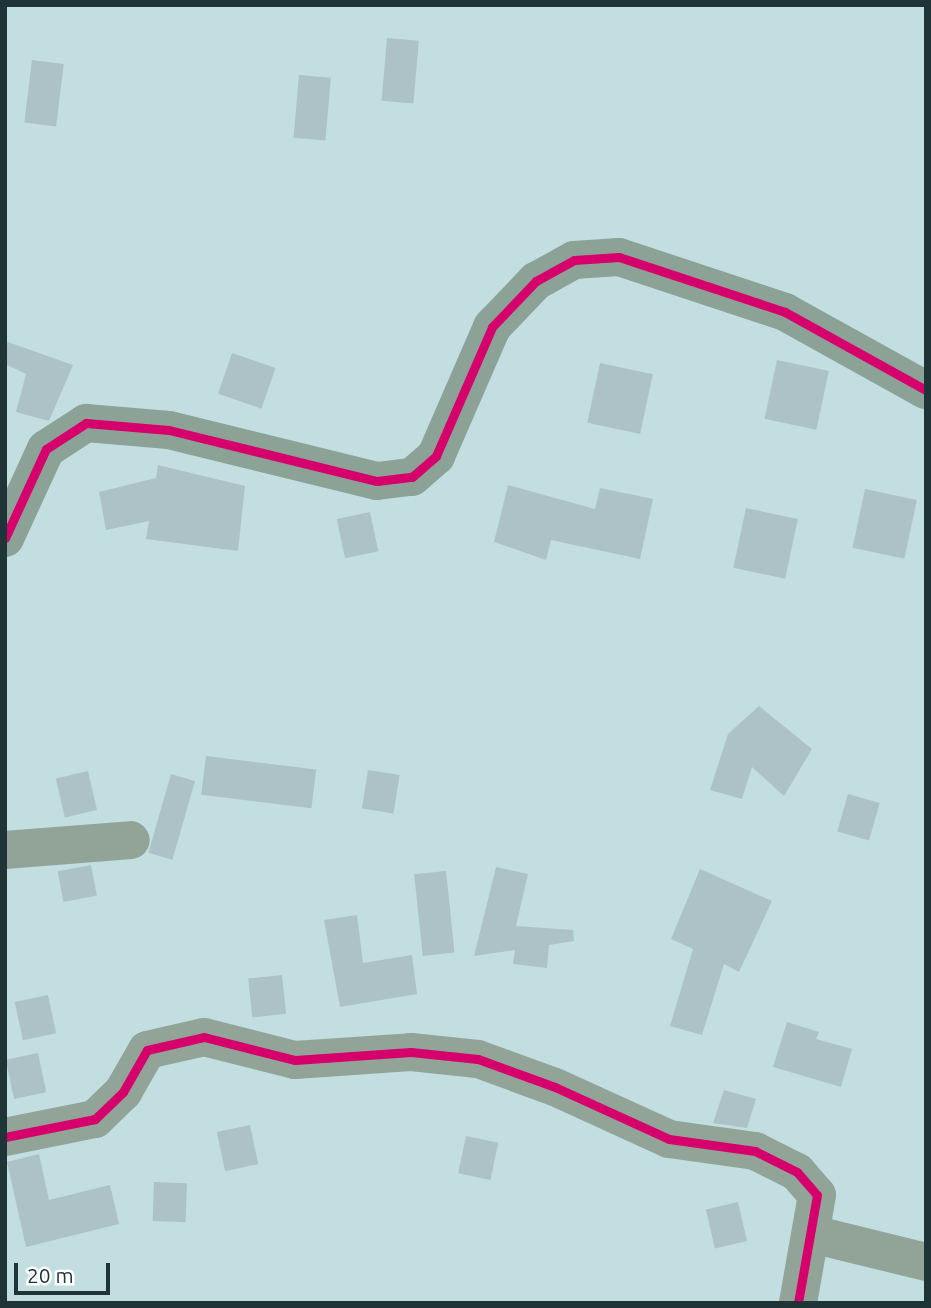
<!DOCTYPE html>
<html>
<head>
<meta charset="utf-8">
<style>
	body { margin:0 }
	#map { position:relative; width:931px; height:1308px; overflow:hidden; background:#c2dee1; font-family:Ubuntu,sans-serif }
	div>[style] { position:absolute }
	.building>* { inset:0; background:#adc2c7; transform-origin:0 0 }
	.street>* { height:38px; margin:-19px; padding:0 19px; transform-origin:19px; border-radius:19px; background:#92a498 }
	.secondary>* { height:38px; margin:-19px; padding:0 19px; transform-origin:19px; border-radius:19px; background:#8da296 }
	.cycleway>* { height:9px; margin:-4.5px; padding:0 4.5px; transform-origin:4.5px; border-radius:4.5px; background:#d6006c }
	span { translate:-50% -50%; white-space:nowrap; text-align:center; line-height:1.15; -webkit-text-stroke:7px #fefefe; paint-order:stroke }
	.frame { position:absolute; inset:0; border:7px solid #1f3436; pointer-events:none }
	.scale { position:absolute; left:14px; top:1263px; width:96px; height:32px; box-sizing:border-box; border:4px solid #1f3436; border-top:0; padding-left:9px; font-size:21px; line-height:24px; white-space:nowrap; color:#1f3436; -webkit-text-stroke:5px #fefefe; paint-order:stroke }
</style>
</head>
<body>
<div id="map">
	<div class="building">
		<i style="left:387px;top:38px;width:32px;height:63px;rotate:5deg"></i>
		<i style="left:32px;top:60px;width:32px;height:63px;rotate:7deg"></i>
		<i style="left:299px;top:75px;width:32px;height:63px;rotate:5deg"></i>
		<i style="clip-path:polygon(5px 341px,73px 365px,49px 421px,16px 412px,26px 374px,5px 364px)"></i>
		<i style="left:232px;top:353px;width:46px;height:43px;rotate:19deg"></i>
		<i style="left:777px;top:360px;width:53px;height:60px;rotate:12deg"></i>
		<i style="left:600px;top:363px;width:54px;height:61px;rotate:12deg"></i>
		<i style="clip-path:polygon(158px 465px,245px 486px,238px 551px,146px 539px,149px 521px,106px 530px,99px 492px,156px 478px)"></i>
		<i style="clip-path:polygon(508px 485px,595px 509px,600px 488px,653px 499px,640px 559px,551px 540px,546px 560px,494px 542px)"></i>
		<i style="left:865px;top:489px;width:53px;height:60px;rotate:12deg"></i>
		<i style="left:746px;top:508px;width:53px;height:61px;rotate:12deg"></i>
		<i style="left:370px;top:512px;width:40px;height:34px;rotate:78deg"></i>
		<i style="clip-path:polygon(759px 706px,812px 749px,784px 796px,752px 767px,742px 799px,710px 790px,728px 734px)"></i>
		<i style="left:206px;top:756px;width:111px;height:39px;rotate:7deg"></i>
		<i style="left:368px;top:770px;width:32px;height:39px;rotate:9deg"></i>
		<i style="left:88px;top:771px;width:40px;height:33px;rotate:77deg"></i>
		<i style="left:171px;top:774px;width:25px;height:82px;rotate:16deg"></i>
		<i style="left:848px;top:794px;width:33px;height:39px;rotate:16deg"></i>
		<i style="left:91px;top:865px;width:31px;height:34px;rotate:79deg"></i>
		<i style="clip-path:polygon(496px 867px,528px 874px,516px 926px,573px 930px,574px 941px,549px 945px,547px 968px,513px 964px,515px 950px,474px 956px)"></i>
		<i style="clip-path:polygon(700px 869px,772px 901px,739px 972px,724px 964px,702px 1035px,670px 1026px,693px 949px,671px 939px)"></i>
		<i style="left:446px;top:871px;width:82px;height:32px;rotate:84deg"></i>
		<i style="clip-path:polygon(357px 915px,363px 963px,412px 955px,417px 994px,340px 1007px,324px 920px)"></i>
		<i style="left:282px;top:975px;width:39px;height:34px;rotate:84deg"></i>
		<i style="left:48px;top:995px;width:39px;height:34px;rotate:78deg"></i>
		<i style="clip-path:polygon(787px 1022px,819px 1032px,816px 1039px,852px 1049px,841px 1087px,773px 1067px)"></i>
		<i style="left:38px;top:1053px;width:40px;height:33px;rotate:78deg"></i>
		<i style="clip-path:polygon(724px 1090px,756px 1099px,747px 1128px,713px 1123px)"></i>
		<i style="left:250px;top:1125px;width:40px;height:34px;rotate:78deg"></i>
		<i style="left:466px;top:1136px;width:33px;height:38px;rotate:12deg"></i>
		<i style="clip-path:polygon(39px 1154px,49px 1200px,110px 1185px,119px 1224px,26px 1247px,7px 1162px)"></i>
		<i style="left:154px;top:1182px;width:33px;height:39px;rotate:2deg"></i>
		<i style="left:738px;top:1202px;width:40px;height:33px;rotate:77deg"></i>
	</div>
	<div class="street">
		<i style="left:5px;top:850px;width:126px;rotate:-4.5deg"></i>
		<i style="left:5px;top:1137px;width:92px;rotate:-11.3deg"></i>
		<i style="left:95px;top:1119px;width:39px;rotate:-44deg"></i>
		<i style="left:123px;top:1092px;width:48px;rotate:-60.3deg"></i>
		<i style="left:147px;top:1050px;width:58px;rotate:-12.8deg"></i>
		<i style="left:204px;top:1037px;width:94px;rotate:14.2deg"></i>
		<i style="left:295px;top:1060px;width:116px;rotate:-3.9deg"></i>
		<i style="left:411px;top:1052px;width:67px;rotate:6deg"></i>
		<i style="left:478px;top:1059px;width:82px;rotate:20deg"></i>
		<i style="left:555px;top:1087px;width:125px;rotate:24.5deg"></i>
		<i style="left:669px;top:1139px;width:87px;rotate:7.9deg"></i>
		<i style="left:755px;top:1151px;width:47px;rotate:26.6deg"></i>
		<i style="left:797px;top:1172px;width:30px;rotate:49deg"></i>
		<i style="left:817px;top:1195px;width:110px;rotate:100deg"></i>
		<i style="left:812px;top:1234px;width:117px;rotate:13.8deg"></i>
	</div>
	<div class="secondary">
		<i style="left:5px;top:538px;width:98px;rotate:-65.3deg"></i>
		<i style="left:46px;top:449px;width:48px;rotate:-33deg"></i>
		<i style="left:86px;top:423px;width:83px;rotate:4.8deg"></i>
		<i style="left:169px;top:430px;width:214px;rotate:13.8deg"></i>
		<i style="left:377px;top:481px;width:35px;rotate:-7deg"></i>
		<i style="left:412px;top:477px;width:32px;rotate:-41deg"></i>
		<i style="left:436px;top:456px;width:141px;rotate:-66.5deg"></i>
		<i style="left:492px;top:327px;width:64px;rotate:-46.3deg"></i>
		<i style="left:536px;top:281px;width:43px;rotate:-28.9deg"></i>
		<i style="left:574px;top:260px;width:45px;rotate:-3.8deg"></i>
		<i style="left:619px;top:257px;width:175px;rotate:18.3deg"></i>
		<i style="left:785px;top:312px;width:161px;rotate:29deg"></i>
	</div>
	<div class="cycleway">
		<i style="left:5px;top:538px;width:98px;rotate:-65.3deg"></i>
		<i style="left:46px;top:449px;width:48px;rotate:-33deg"></i>
		<i style="left:86px;top:423px;width:83px;rotate:4.8deg"></i>
		<i style="left:169px;top:430px;width:214px;rotate:13.8deg"></i>
		<i style="left:377px;top:481px;width:35px;rotate:-7deg"></i>
		<i style="left:412px;top:477px;width:32px;rotate:-41deg"></i>
		<i style="left:436px;top:456px;width:141px;rotate:-66.5deg"></i>
		<i style="left:492px;top:327px;width:64px;rotate:-46.3deg"></i>
		<i style="left:536px;top:281px;width:43px;rotate:-28.9deg"></i>
		<i style="left:574px;top:260px;width:45px;rotate:-3.8deg"></i>
		<i style="left:619px;top:257px;width:175px;rotate:18.3deg"></i>
		<i style="left:785px;top:312px;width:161px;rotate:29deg"></i>
		<i style="left:5px;top:1137px;width:92px;rotate:-11.3deg"></i>
		<i style="left:95px;top:1119px;width:39px;rotate:-44deg"></i>
		<i style="left:123px;top:1092px;width:48px;rotate:-60.3deg"></i>
		<i style="left:147px;top:1050px;width:58px;rotate:-12.8deg"></i>
		<i style="left:204px;top:1037px;width:94px;rotate:14.2deg"></i>
		<i style="left:295px;top:1060px;width:116px;rotate:-3.9deg"></i>
		<i style="left:411px;top:1052px;width:67px;rotate:6deg"></i>
		<i style="left:478px;top:1059px;width:82px;rotate:20deg"></i>
		<i style="left:555px;top:1087px;width:125px;rotate:24.5deg"></i>
		<i style="left:669px;top:1139px;width:87px;rotate:7.9deg"></i>
		<i style="left:755px;top:1151px;width:47px;rotate:26.6deg"></i>
		<i style="left:797px;top:1172px;width:30px;rotate:49deg"></i>
		<i style="left:817px;top:1195px;width:110px;rotate:100deg"></i>
	</div>
	<div class="frame"></div>
	<div class="scale">20 m</div>
</div>
</body>
</html>
